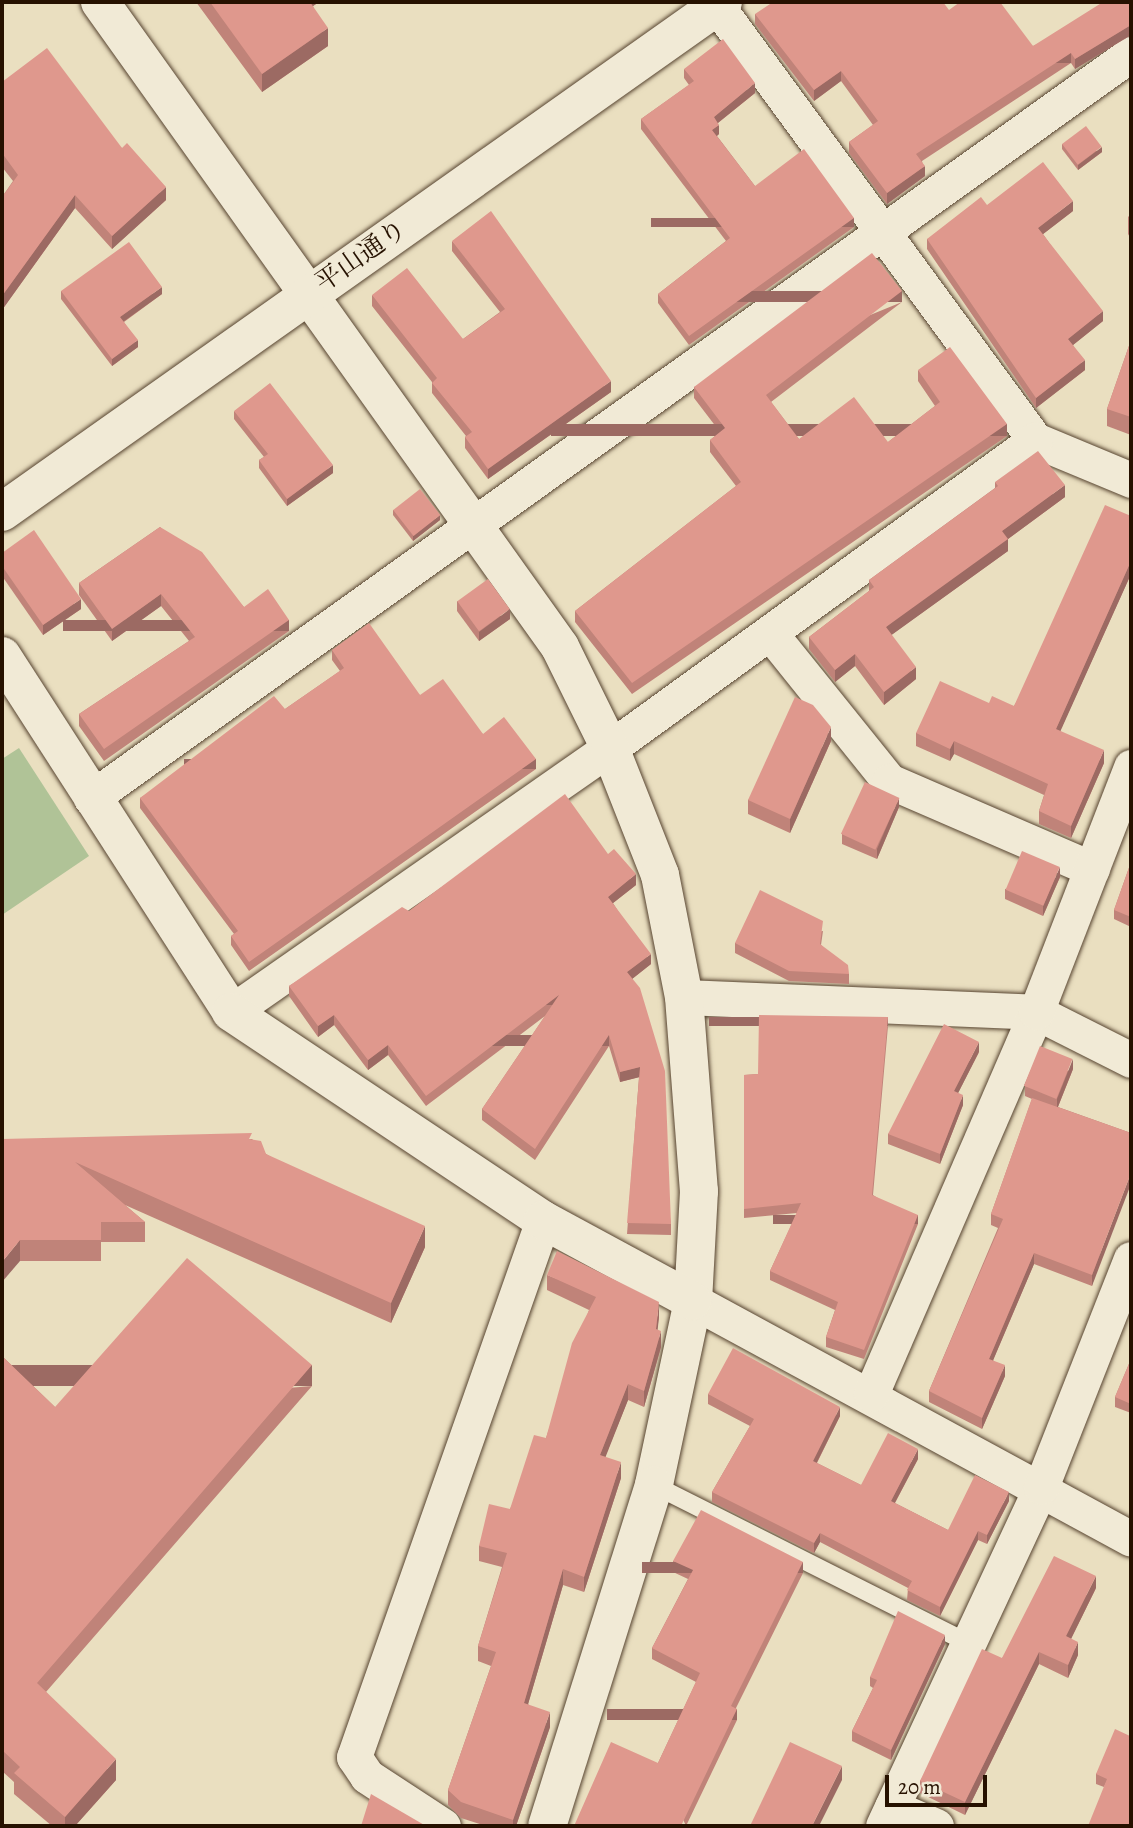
<!DOCTYPE html>
<html>
<head>
<meta charset="utf-8">
<style>
	body { margin:0 }
	#map { position:relative; width:1133px; height:1828px; overflow:hidden; background:#eadfc0; font-family:Alegreya,"Noto Serif JP",serif }
	div>[style] { position:absolute }
	.green>* { inset:0; background:#b0c397 }
	.roads { filter:drop-shadow(0 0 2px #574430) drop-shadow(0 0 2px #574430) }
	.service>* { height:18px; margin:-9px; padding:0 9px; transform-origin:9px; border-radius:9px; background:#f1ead6 }
	.minor>* { height:35px; margin:-17.5px; padding:0 17.5px; transform-origin:17.5px; border-radius:17.5px; background:#f1ead6 }
	.tertiary>* { height:38px; margin:-19px; padding:0 19px; transform-origin:19px; border-radius:19px; background:#f1ead6 }
	.secondary>* { height:38px; margin:-19px; padding:0 19px; transform-origin:19px; border-radius:19px; background:#f1ead6 }
	.wall>* { inset:0; background:#c08379 }
	.shaded-wall>* { inset:0; background:#9c6a63; transform-origin:0 0 }
	.building>* { inset:0; background:#df988d; transform-origin:0 0 }
	span { translate:-50% -50%; white-space:nowrap; text-align:center; line-height:1.15; -webkit-text-stroke:5px #f1ead6; paint-order:stroke }
	.street-label { font-size:26px; color:#261100 }
	.frame { position:absolute; inset:0; border:4px solid #261100; pointer-events:none }
	.scale { position:absolute; left:885px; top:1775px; width:102px; height:32px; box-sizing:border-box; border:4px solid #261100; border-top:0; padding-left:9px; font-size:21px; line-height:24px; white-space:nowrap; color:#261100; -webkit-text-stroke:5px #f1ead6; paint-order:stroke }
</style>
</head>
<body>
<div id="map">
	<div class="green">
		<i style="clip-path:polygon(19px 748px,89px 856px,2px 915px,2px 759px)"></i>
	</div>
	<div class="roads">
		<div class="service">
			<i style="left:654px;top:1485px;width:354px;rotate:26.7deg"></i>
		</div>
		<div class="minor">
			<i style="left:717px;top:6px;width:538px;rotate:53.77deg"></i>
			<i style="left:1035px;top:440px;width:104px;rotate:22.6deg"></i>
			<i style="left:770px;top:633px;width:190px;rotate:51.2deg"></i>
			<i style="left:889px;top:781px;width:221px;rotate:23.4deg"></i>
			<i style="left:91px;top:798px;width:1279px;rotate:-35.58deg"></i>
			<i style="left:684px;top:997px;width:352px;rotate:2.4deg"></i>
			<i style="left:1036px;top:1012px;width:106px;rotate:26.8deg"></i>
			<i style="left:231px;top:1012px;width:462px;rotate:-34.9deg"></i>
			<i style="left:610px;top:748px;width:525px;rotate:-35.93deg"></i>
			<i style="left:693px;top:1301px;width:498px;rotate:28.5deg"></i>
			<i style="left:871px;top:1394px;width:416px;rotate:-66.6deg"></i>
			<i style="left:1036px;top:1012px;width:263px;rotate:-68.8deg"></i>
			<i style="left:892px;top:1807px;width:48px;rotate:23.4deg"></i>
			<i style="left:443px;top:1826px;width:91px;rotate:-146.7deg"></i>
			<i style="left:367px;top:1776px;width:23px;rotate:-124deg"></i>
			<i style="left:354px;top:1757px;width:569px;rotate:-70.61deg"></i>
			<i style="left:883px;top:1826px;width:374px;rotate:-65deg"></i>
			<i style="left:1041px;top:1487px;width:245px;rotate:-68.5deg"></i>
		</div>
		<div class="tertiary">
			<i style="left:100px;top:2px;width:792px;rotate:54.5deg"></i>
			<i style="left:560px;top:647px;width:113px;rotate:63.7deg"></i>
			<i style="left:610px;top:748px;width:136px;rotate:68.5deg"></i>
			<i style="left:660px;top:875px;width:124px;rotate:78.9deg"></i>
			<i style="left:684px;top:997px;width:195px;rotate:85.6deg"></i>
			<i style="left:699px;top:1191px;width:110px;rotate:93.1deg"></i>
			<i style="left:693px;top:1301px;width:188px;rotate:102deg"></i>
			<i style="left:654px;top:1485px;width:357px;rotate:107.4deg"></i>
			<i style="left:2px;top:656px;width:423px;rotate:57.2deg"></i>
			<i style="left:231px;top:1012px;width:375px;rotate:33.7deg"></i>
			<i style="left:543px;top:1220px;width:170px;rotate:28.4deg"></i>
		</div>
		<div class="secondary">
			<i style="left:2px;top:512px;width:883px;rotate:-35.27deg"></i>
		</div>
	</div>
	<div class="wall">
		<i style="clip-path:polygon(196px 2px,319px 2px,313px 6px,328px 46px,262px 92px)"></i>
		<i style="clip-path:polygon(1131px 2px,1131px 35px,1075px 69px,1071px 63px,922px 161px,925px 176px,887px 204px,849px 153px,849px 142px,873px 125px,841px 81px,814px 101px,755px 24px,755px 14px,949px 10px,1033px 46px)"></i>
		<i style="clip-path:polygon(684px 69px,755px 93px,718px 123px,719px 134px,717px 136px,755px 186px,854px 227px,689px 345px,658px 303px,658px 294px,726px 241px,641px 129px,641px 119px,689px 85px,684px 78px)"></i>
		<i style="clip-path:polygon(2px 82px,122px 148px,166px 200px,112px 249px,75px 208px,2px 310px,2px 197px,13px 181px,2px 167px)"></i>
		<i style="clip-path:polygon(1062px 144px,1102px 152px,1078px 170px,1062px 149px)"></i>
		<i style="clip-path:polygon(1073px 211px,1043px 234px,1103px 321px,1073px 345px,1085px 370px,1036px 408px,927px 249px,927px 239px)"></i>
		<i style="clip-path:polygon(1131px 214px,1131px 239px,1128px 234px,1128px 217px)"></i>
		<i style="clip-path:polygon(452px 241px,611px 392px,488px 479px,465px 448px,465px 437px,466px 436px,432px 393px,432px 382px,372px 306px,372px 295px,463px 339px,500px 312px,452px 251px)"></i>
		<i style="clip-path:polygon(61px 291px,162px 294px,124px 322px,138px 347px,112px 366px,61px 299px)"></i>
		<i style="clip-path:polygon(902px 302px,771px 402px,799px 439px,888px 442px,935px 406px,918px 381px,918px 370px,1007px 436px,632px 694px,575px 622px,575px 611px,736px 486px,710px 452px,710px 440px,720px 432px,694px 398px,694px 387px)"></i>
		<i style="clip-path:polygon(1131px 340px,1131px 435px,1107px 426px,1107px 409px)"></i>
		<i style="clip-path:polygon(234px 411px,333px 473px,287px 506px,259px 468px,259px 460px,264px 457px,234px 419px)"></i>
		<i style="clip-path:polygon(995px 482px,1065px 497px,1008px 539px,1008px 551px,891px 635px,916px 679px,884px 705px,855px 666px,835px 682px,809px 649px,809px 637px,869px 591px,869px 580px,995px 488px)"></i>
		<i style="clip-path:polygon(393px 510px,440px 520px,413px 541px,393px 515px)"></i>
		<i style="clip-path:polygon(1131px 516px,1131px 574px,1060px 731px,1104px 763px,1071px 838px,1039px 824px,1039px 811px,1044px 795px,954px 754px,950px 761px,916px 746px,916px 733px,989px 703px,1014px 706px)"></i>
		<i style="clip-path:polygon(160px 527px,244px 607px,289px 631px,104px 761px,79px 726px,79px 714px,189px 641px,161px 606px,112px 641px,79px 595px,79px 583px)"></i>
		<i style="clip-path:polygon(2px 553px,81px 609px,43px 635px,2px 576px)"></i>
		<i style="clip-path:polygon(457px 601px,510px 619px,479px 641px,457px 611px)"></i>
		<i style="clip-path:polygon(332px 650px,420px 695px,483px 734px,536px 769px,249px 971px,231px 945px,231px 936px,234px 934px,140px 808px,140px 798px,285px 709px,340px 671px,332px 660px)"></i>
		<i style="clip-path:polygon(831px 741px,790px 833px,748px 814px,748px 800px)"></i>
		<i style="clip-path:polygon(899px 807px,877px 859px,842px 844px,842px 834px)"></i>
		<i style="clip-path:polygon(608px 854px,636px 885px,613px 903px,651px 964px,632px 979px,671px 1224px,671px 1235px,627px 1234px,639px 1077px,620px 1082px,609px 1046px,535px 1160px,482px 1120px,482px 1109px,545px 1016px,426px 1106px,388px 1055px,368px 1070px,334px 1025px,318px 1037px,289px 996px,289px 986px,409px 911px)"></i>
		<i style="clip-path:polygon(1131px 862px,1131px 927px,1114px 919px,1114px 910px)"></i>
		<i style="clip-path:polygon(1060px 877px,1043px 916px,1005px 899px,1005px 889px)"></i>
		<i style="clip-path:polygon(823px 931px,821px 945px,849px 974px,849px 984px,789px 981px,735px 953px,735px 943px)"></i>
		<i style="clip-path:polygon(888px 1026px,873px 1195px,918px 1224px,864px 1359px,826px 1347px,826px 1337px,835px 1310px,770px 1280px,770px 1271px,797px 1213px,744px 1218px,744px 1075px,758px 1074px)"></i>
		<i style="clip-path:polygon(979px 1052px,958px 1093px,963px 1105px,940px 1164px,888px 1144px,888px 1134px)"></i>
		<i style="clip-path:polygon(1073px 1069px,1058px 1107px,1131px 1133px,1092px 1286px,1034px 1264px,993px 1360px,1005px 1376px,982px 1429px,929px 1402px,929px 1391px,998px 1228px,991px 1225px,991px 1214px,1032px 1099px,1025px 1096px,1025px 1086px)"></i>
		<i style="clip-path:polygon(2px 1139px,252px 1139px,266px 1154px,425px 1247px,391px 1323px,125px 1205px,145px 1222px,145px 1242px,101px 1242px,101px 1261px,20px 1261px)"></i>
		<i style="clip-path:polygon(547px 1275px,659px 1317px,657px 1330px,661px 1347px,644px 1407px,628px 1400px,605px 1457px,621px 1478px,584px 1592px,563px 1585px,528px 1704px,550px 1727px,516px 1826px,486px 1826px,461px 1818px,448px 1805px,448px 1790px,491px 1666px,478px 1661px,478px 1646px,502px 1567px,479px 1561px,479px 1546px,510px 1509px,546px 1438px,589px 1310px,547px 1290px)"></i>
		<i style="clip-path:polygon(2px 1356px,55px 1407px,312px 1386px,46px 1692px,116px 1780px,75px 1826px,52px 1826px,14px 1794px,14px 1782px,2px 1771px)"></i>
		<i style="clip-path:polygon(1131px 1359px,1131px 1413px,1115px 1407px,1115px 1397px)"></i>
		<i style="clip-path:polygon(708px 1394px,840px 1416px,817px 1463px,861px 1485px,918px 1459px,895px 1503px,948px 1530px,1009px 1501px,987px 1544px,978px 1540px,940px 1616px,907px 1600px,908px 1588px,820px 1542px,814px 1553px,712px 1502px,712px 1492px,750px 1426px,708px 1404px)"></i>
		<i style="clip-path:polygon(673px 1561px,803px 1573px,736px 1708px,737px 1720px,686px 1826px,658px 1763px,696px 1682px,652px 1659px,652px 1648px,688px 1579px,673px 1572px)"></i>
		<i style="clip-path:polygon(1096px 1588px,1071px 1639px,1078px 1655px,1068px 1678px,1039px 1664px,965px 1815px,920px 1793px,920px 1781px,1002px 1658px)"></i>
		<i style="clip-path:polygon(945px 1644px,891px 1760px,852px 1741px,852px 1731px,873px 1688px,870px 1686px,870px 1677px)"></i>
		<i style="clip-path:polygon(1130px 1736px,1104px 1787px,1096px 1784px,1096px 1774px)"></i>
	</div>
	<div class="shaded-wall">
		<i style="clip-path:polygon(304px 2px,319px 2px,304px 12px)"></i>
		<i style="clip-path:polygon(1131px 25px,1131px 35px,1075px 69px,1075px 59px)"></i>
		<i style="clip-path:polygon(328px 28px,328px 46px,262px 92px,262px 74px)"></i>
		<i style="left:1071px;top:53px;width:10px;height:185px;rotate:90deg"></i>
		<i style="clip-path:polygon(841px 71px,841px 81px,814px 101px,814px 90px)"></i>
		<i style="clip-path:polygon(755px 83px,755px 93px,714px 126px,714px 117px)"></i>
		<i style="clip-path:polygon(719px 125px,719px 134px,712px 140px,712px 130px)"></i>
		<i style="clip-path:polygon(1102px 147px,1102px 152px,1078px 170px,1078px 165px)"></i>
		<i style="clip-path:polygon(925px 166px,925px 176px,887px 204px,887px 193px)"></i>
		<i style="clip-path:polygon(166px 187px,166px 200px,112px 249px,112px 236px)"></i>
		<i style="clip-path:polygon(75px 195px,75px 208px,2px 310px,2px 296px)"></i>
		<i style="clip-path:polygon(1073px 201px,1073px 211px,1038px 238px,1038px 228px)"></i>
		<i style="left:854px;top:218px;width:9px;height:203px;rotate:90deg"></i>
		<i style="clip-path:polygon(162px 287px,162px 294px,120px 324px,120px 317px)"></i>
		<i style="left:902px;top:291px;width:11px;height:171px;rotate:90deg"></i>
		<i style="clip-path:polygon(1103px 311px,1103px 321px,1068px 349px,1068px 339px)"></i>
		<i style="clip-path:polygon(138px 340px,138px 347px,112px 366px,112px 359px)"></i>
		<i style="clip-path:polygon(1085px 360px,1085px 370px,1036px 408px,1036px 398px)"></i>
		<i style="clip-path:polygon(611px 381px,611px 392px,488px 479px,488px 469px)"></i>
		<i style="left:1007px;top:424px;width:12px;height:456px;rotate:90deg"></i>
		<i style="clip-path:polygon(333px 465px,333px 473px,287px 506px,287px 499px)"></i>
		<i style="clip-path:polygon(1065px 485px,1065px 497px,1008px 539px,1008px 551px,886px 639px,886px 627px,1002px 531px)"></i>
		<i style="clip-path:polygon(440px 515px,440px 520px,413px 541px,413px 536px)"></i>
		<i style="clip-path:polygon(1131px 561px,1131px 574px,1056px 741px,1056px 729px)"></i>
		<i style="clip-path:polygon(161px 594px,161px 606px,112px 641px,112px 629px)"></i>
		<i style="clip-path:polygon(81px 599px,81px 609px,43px 635px,43px 625px)"></i>
		<i style="clip-path:polygon(510px 609px,510px 619px,479px 641px,479px 632px)"></i>
		<i style="left:289px;top:620px;width:11px;height:226px;rotate:90deg"></i>
		<i style="clip-path:polygon(855px 654px,855px 666px,835px 682px,835px 670px)"></i>
		<i style="clip-path:polygon(916px 667px,916px 679px,884px 705px,884px 692px)"></i>
		<i style="clip-path:polygon(831px 727px,831px 741px,790px 833px,790px 819px)"></i>
		<i style="clip-path:polygon(954px 741px,954px 754px,950px 761px,950px 749px)"></i>
		<i style="clip-path:polygon(1104px 750px,1104px 763px,1071px 838px,1071px 826px)"></i>
		<i style="left:536px;top:759px;width:10px;height:352px;rotate:90deg"></i>
		<i style="clip-path:polygon(899px 798px,899px 807px,877px 859px,877px 849px)"></i>
		<i style="clip-path:polygon(1060px 867px,1060px 877px,1043px 916px,1043px 906px)"></i>
		<i style="clip-path:polygon(636px 874px,636px 885px,608px 907px,608px 897px)"></i>
		<i style="clip-path:polygon(651px 954px,651px 964px,627px 983px,627px 972px)"></i>
		<i style="left:559px;top:995px;width:10px;height:167px;rotate:90deg"></i>
		<i style="clip-path:polygon(334px 1015px,334px 1025px,318px 1037px,318px 1026px)"></i>
		<i style="left:888px;top:1017px;width:9px;height:179px;rotate:90deg"></i>
		<i style="left:609px;top:1035px;width:11px;height:136px;rotate:90deg"></i>
		<i style="clip-path:polygon(979px 1042px,979px 1052px,954px 1101px,954px 1091px)"></i>
		<i style="clip-path:polygon(388px 1045px,388px 1055px,368px 1070px,368px 1060px)"></i>
		<i style="clip-path:polygon(1073px 1059px,1073px 1069px,1057px 1109px,1057px 1099px)"></i>
		<i style="clip-path:polygon(640px 1067px,640px 1077px,620px 1082px,620px 1072px)"></i>
		<i style="clip-path:polygon(963px 1095px,963px 1105px,940px 1164px,940px 1154px)"></i>
		<i style="clip-path:polygon(1131px 1173px,1131px 1184px,1092px 1286px,1092px 1275px)"></i>
		<i style="left:918px;top:1215px;width:9px;height:145px;rotate:90deg"></i>
		<i style="clip-path:polygon(425px 1226px,425px 1247px,391px 1323px,391px 1303px)"></i>
		<i style="clip-path:polygon(20px 1240px,20px 1261px,2px 1282px,2px 1262px)"></i>
		<i style="clip-path:polygon(1034px 1253px,1034px 1264px,989px 1370px,989px 1359px)"></i>
		<i style="clip-path:polygon(659px 1302px,659px 1317px,656px 1345px,656px 1329px)"></i>
		<i style="clip-path:polygon(661px 1331px,661px 1347px,644px 1407px,644px 1391px)"></i>
		<i style="left:312px;top:1365px;width:21px;height:420px;rotate:90deg"></i>
		<i style="clip-path:polygon(1005px 1365px,1005px 1376px,982px 1429px,982px 1418px)"></i>
		<i style="clip-path:polygon(628px 1384px,628px 1400px,600px 1471px,600px 1455px)"></i>
		<i style="clip-path:polygon(840px 1407px,840px 1416px,813px 1470px,813px 1461px)"></i>
		<i style="clip-path:polygon(918px 1449px,918px 1459px,891px 1510px,891px 1501px)"></i>
		<i style="clip-path:polygon(621px 1462px,621px 1478px,584px 1592px,584px 1577px)"></i>
		<i style="clip-path:polygon(1009px 1492px,1009px 1501px,987px 1544px,987px 1535px)"></i>
		<i style="clip-path:polygon(978px 1531px,978px 1540px,940px 1616px,940px 1607px)"></i>
		<i style="clip-path:polygon(820px 1533px,820px 1542px,814px 1553px,814px 1543px)"></i>
		<i style="left:803px;top:1562px;width:11px;height:161px;rotate:90deg"></i>
		<i style="clip-path:polygon(563px 1569px,563px 1585px,524px 1718px,524px 1703px)"></i>
		<i style="clip-path:polygon(1096px 1576px,1096px 1588px,1066px 1649px,1066px 1636px)"></i>
		<i style="clip-path:polygon(945px 1635px,945px 1644px,891px 1760px,891px 1750px)"></i>
		<i style="clip-path:polygon(1078px 1642px,1078px 1655px,1068px 1678px,1068px 1665px)"></i>
		<i style="clip-path:polygon(1039px 1652px,1039px 1664px,965px 1815px,965px 1802px)"></i>
		<i style="left:737px;top:1709px;width:11px;height:130px;rotate:90deg"></i>
		<i style="clip-path:polygon(550px 1712px,550px 1727px,516px 1826px,513px 1826px,513px 1820px)"></i>
		<i style="clip-path:polygon(116px 1759px,116px 1780px,75px 1826px,65px 1826px,65px 1817px)"></i>
		<i style="clip-path:polygon(842px 1766px,842px 1780px,819px 1826px,812px 1826px)"></i>
	</div>
	<div class="building">
		<i style="clip-path:polygon(210px 2px,310px 2px,328px 28px,262px 74px)"></i>
		<i style="clip-path:polygon(773px 2px,943px 2px,949px 10px,960px 2px,1000px 2px,1033px 46px,1103px 2px,1131px 2px,1131px 25px,1075px 59px,1071px 53px,916px 154px,925px 166px,887px 193px,849px 142px,878px 121px,841px 71px,814px 90px,755px 14px)"></i>
		<i style="clip-path:polygon(723px 39px,755px 83px,714px 117px,719px 125px,712px 130px,755px 186px,804px 149px,854px 218px,689px 336px,658px 294px,730px 238px,641px 119px,694px 81px,684px 69px)"></i>
		<i style="clip-path:polygon(47px 48px,122px 148px,127px 143px,166px 187px,112px 236px,75px 195px,2px 296px,2px 197px,18px 175px,2px 153px,2px 82px)"></i>
		<i style="left:1086px;top:126px;width:26px;height:30px;rotate:53deg"></i>
		<i style="clip-path:polygon(1043px 162px,1073px 201px,1038px 228px,1103px 311px,1068px 339px,1085px 360px,1036px 398px,927px 239px,981px 197px,987px 205px)"></i>
		<i style="clip-path:polygon(491px 211px,611px 381px,488px 469px,465px 437px,472px 432px,432px 383px,437px 378px,372px 295px,407px 268px,463px 339px,505px 309px,452px 241px)"></i>
		<i style="clip-path:polygon(129px 242px,162px 287px,120px 317px,138px 340px,112px 359px,61px 291px)"></i>
		<i style="clip-path:polygon(872px 253px,902px 291px,766px 395px,799px 439px,854px 397px,888px 442px,940px 402px,918px 370px,950px 347px,1007px 424px,632px 683px,575px 611px,741px 482px,710px 440px,725px 428px,694px 387px)"></i>
		<i style="clip-path:polygon(1131px 340px,1131px 417px,1107px 409px)"></i>
		<i style="clip-path:polygon(270px 383px,333px 465px,287px 499px,259px 460px,268px 454px,234px 411px)"></i>
		<i style="clip-path:polygon(1038px 451px,1065px 485px,1002px 531px,1008px 539px,886px 627px,916px 667px,884px 692px,855px 654px,835px 670px,809px 637px,874px 587px,869px 580px,998px 486px,995px 482px)"></i>
		<i style="left:420px;top:489px;width:33px;height:34px;rotate:52deg"></i>
		<i style="clip-path:polygon(1105px 505px,1131px 516px,1131px 561px,1056px 729px,1104px 750px,1071px 826px,1039px 811px,1048px 784px,954px 741px,950px 749px,916px 733px,940px 681px,989px 703px,992px 696px,1014px 706px)"></i>
		<i style="clip-path:polygon(160px 527px,202px 552px,244px 607px,268px 589px,289px 620px,104px 749px,79px 714px,195px 637px,161px 594px,112px 629px,79px 583px)"></i>
		<i style="clip-path:polygon(34px 530px,81px 599px,43px 625px,2px 566px,2px 553px)"></i>
		<i style="left:488px;top:579px;width:37px;height:38px;rotate:54deg"></i>
		<i style="clip-path:polygon(369px 623px,420px 695px,443px 679px,483px 734px,504px 717px,536px 759px,249px 962px,231px 936px,238px 931px,140px 798px,274px 696px,285px 709px,344px 668px,332px 650px)"></i>
		<i style="clip-path:polygon(795px 697px,813px 705px,831px 727px,790px 819px,748px 800px)"></i>
		<i style="left:865px;top:782px;width:38px;height:57px;rotate:25deg"></i>
		<i style="clip-path:polygon(565px 794px,608px 854px,614px 849px,636px 874px,608px 897px,651px 954px,627px 972px,640px 988px,665px 1071px,671px 1224px,627px 1223px,640px 1067px,620px 1072px,609px 1035px,535px 1149px,482px 1109px,559px 995px,426px 1096px,388px 1045px,368px 1060px,334px 1015px,318px 1026px,289px 986px,402px 907px,409px 911px)"></i>
		<i style="left:1022px;top:851px;width:41px;height:42px;rotate:23deg"></i>
		<i style="clip-path:polygon(1131px 862px,1131px 917px,1114px 910px)"></i>
		<i style="clip-path:polygon(760px 890px,823px 921px,820px 944px,848px 965px,849px 974px,789px 971px,735px 943px)"></i>
		<i style="clip-path:polygon(759px 1015px,888px 1017px,872px 1195px,918px 1215px,864px 1350px,826px 1337px,838px 1302px,770px 1271px,801px 1203px,744px 1209px,744px 1075px,758px 1074px)"></i>
		<i style="clip-path:polygon(944px 1024px,979px 1042px,954px 1091px,963px 1095px,940px 1154px,888px 1134px)"></i>
		<i style="left:1040px;top:1046px;width:35px;height:43px;rotate:22deg"></i>
		<i style="clip-path:polygon(1032px 1098px,1131px 1133px,1131px 1173px,1092px 1275px,1034px 1253px,989px 1359px,1005px 1365px,982px 1418px,929px 1391px,1003px 1219px,991px 1214px)"></i>
		<i style="clip-path:polygon(252px 1133px,249px 1139px,261px 1141px,266px 1154px,425px 1226px,391px 1303px,75px 1162px,145px 1222px,101px 1222px,101px 1240px,20px 1240px,2px 1262px,2px 1139px)"></i>
		<i style="clip-path:polygon(557px 1251px,659px 1302px,656px 1329px,661px 1331px,644px 1391px,628px 1384px,600px 1455px,621px 1462px,584px 1577px,563px 1569px,524px 1703px,550px 1712px,513px 1820px,461px 1802px,448px 1790px,496px 1652px,478px 1646px,507px 1553px,479px 1546px,489px 1504px,510px 1509px,534px 1435px,546px 1438px,572px 1343px,596px 1297px,547px 1275px)"></i>
		<i style="clip-path:polygon(187px 1258px,312px 1365px,37px 1683px,116px 1759px,65px 1817px,14px 1773px,20px 1767px,2px 1750px,2px 1356px,55px 1407px)"></i>
		<i style="clip-path:polygon(733px 1348px,840px 1407px,813px 1461px,861px 1485px,888px 1433px,918px 1449px,891px 1501px,948px 1530px,975px 1475px,1009px 1492px,987px 1535px,978px 1531px,940px 1607px,907px 1590px,912px 1581px,820px 1533px,814px 1543px,712px 1492px,754px 1419px,708px 1394px)"></i>
		<i style="clip-path:polygon(1131px 1359px,1131px 1404px,1115px 1397px)"></i>
		<i style="clip-path:polygon(701px 1510px,803px 1562px,731px 1706px,737px 1709px,681px 1826px,574px 1826px,611px 1742px,658px 1763px,700px 1673px,652px 1648px,693px 1570px,673px 1561px)"></i>
		<i style="clip-path:polygon(1054px 1556px,1096px 1576px,1066px 1636px,1078px 1642px,1068px 1665px,1039px 1652px,965px 1802px,920px 1781px,982px 1649px,1002px 1658px)"></i>
		<i style="clip-path:polygon(898px 1611px,945px 1635px,891px 1750px,852px 1731px,877px 1680px,870px 1677px)"></i>
		<i style="clip-path:polygon(1115px 1729px,1130px 1736px,1131px 1732px,1131px 1826px,1088px 1826px,1107px 1779px,1096px 1774px)"></i>
		<i style="clip-path:polygon(790px 1742px,842px 1766px,812px 1826px,750px 1826px)"></i>
		<i style="clip-path:polygon(371px 1794px,426px 1826px,361px 1826px)"></i>
	</div>
	<div class="street-label">
		<span style="left:361px;top:256px;rotate:-35deg">平山通り</span>
	</div>
	<div class="frame"></div>
	<div class="scale">20 m</div>
</div>
</body>
</html>
